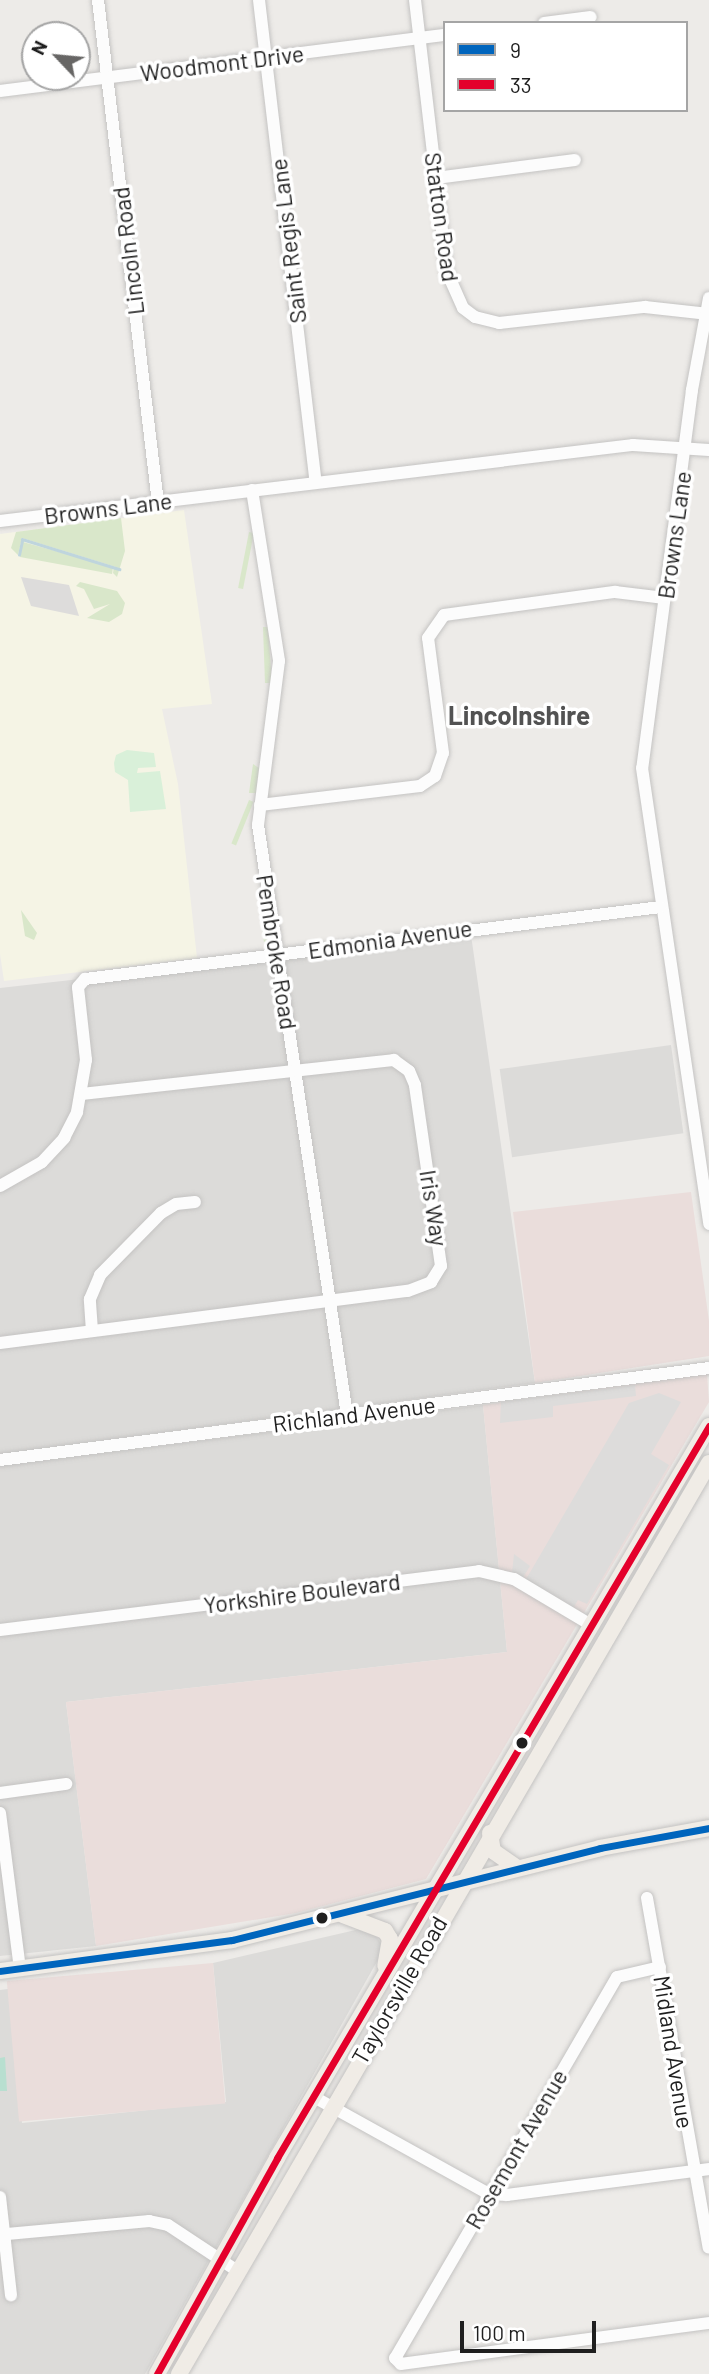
<!DOCTYPE html>
<html>
<head>
<meta charset="utf-8">
<style>
	body { margin:0 }
	#map { position:relative; width:709px; height:2374px; overflow:hidden; background:#edebe8; font-family:Barlow,sans-serif }
	div>[style] { position:absolute }
	.residential>* { inset:0; background:#dcdbd9; transform-origin:0 0 }
	.commercial>* { inset:0; background:#eadddb; transform-origin:0 0 }
	.education>* { inset:0; background:#f5f4e5 }
	.grass>* { inset:0; background:#d9e7ca; transform-origin:0 0 }
	.park>* { inset:0; background:#d9f0d9 }
	.pitch>* { inset:0; background:#b8dfd0 }
	.parking>* { inset:0; background:#dddcdb }
	.stream>* { height:2.5px; margin:-1.25px; padding:0 1.25px; transform-origin:1.25px; border-radius:1.25px; background:#bfd5dd }
	.roads { filter:drop-shadow(0 0 2px #c4c3c2) drop-shadow(0 0 2px #c4c3c2) }
	.minor>* { height:12px; margin:-6px; padding:0 6px; transform-origin:6px; border-radius:6px; background:#fcfcfc }
	.major>* { height:16px; margin:-8px; padding:0 8px; transform-origin:8px; border-radius:8px; background:#f0ece6 }
	.bus-1>* { height:7px; margin:-3.5px; padding:0 3.5px; transform-origin:3.5px; border-radius:3.5px; background:#0065bd }
	.bus-2>* { height:7px; margin:-3.5px; padding:0 3.5px; transform-origin:3.5px; border-radius:3.5px; background:#e4002b }
	.dots>* { width:19px; height:19px; translate:-50% -50%; box-sizing:border-box; border:4px solid #fff; border-radius:50% }
	span { translate:-50% -50%; white-space:nowrap; text-align:center; line-height:1.15; -webkit-text-stroke:7px #fff; paint-order:stroke }
	.street-label { font-size:23px; color:#1f1f1f }
	.quarter-label { font-size:26px; color:#525252; font-weight:700 }
	.legend { position:absolute; left:443px; top:21px; width:245px; height:91px; box-sizing:border-box; background:#fff; border:2px solid #a5a5a5; margin:0; padding:9px 12px; list-style:none; font-size:21px; color:#1f1f1f }
	.legend li { display:flex; align-items:center; gap:14px; height:35px }
	.legend b { width:35px; border:2px solid #a5a5a5 }
	.north { position:absolute; left:21px; top:21px; width:70px; height:70px; box-sizing:border-box; background:#fff; border:2px solid #a5a5a5; border-radius:50%; rotate:296deg; font-size:19px; font-weight:700; line-height:28px; text-align:center; color:#1f1f1f }
	.north::after { content:''; display:block; margin:auto; width:24px; height:32px; background:#676665; clip-path:polygon(50% 0,100% 100%,50% 72%,0 100%) }
	.scale { position:absolute; left:460px; top:2321px; width:136px; height:32px; box-sizing:border-box; border:4px solid #1f1f1f; border-top:0; padding-left:9px; font-size:21px; line-height:24px; white-space:nowrap; color:#1f1f1f; -webkit-text-stroke:5px #fff; paint-order:stroke }
</style>
</head>
<body>
<div id="map">
	<div class="residential">
		<i style="clip-path:polygon(471px 935px,535px 1383px,0 1454px,0 988px)"></i>
		<i style="left:671px;top:1045px;width:89px;height:173px;rotate:82deg"></i>
		<i style="clip-path:polygon(483px 1405px,507px 1652px,66px 1702px,96px 1946px,0 1956px,0 1466px)"></i>
		<i style="clip-path:polygon(360px 1929px,374px 1932px,384px 1949px,145px 2374px,0 2374px,0 1990px,8px 1989px,22px 2123px,226px 2102px,213px 1963px)"></i>
	</div>
	<div class="commercial">
		<i style="clip-path:polygon(691px 1192px,709px 1321px,709px 1356px,535px 1383px,513px 1212px)"></i>
		<i style="clip-path:polygon(707px 1374px,709px 1402px,426px 1879px,296px 1913px,96px 1946px,66px 1702px,507px 1652px,483px 1405px)"></i>
		<i style="left:213px;top:1963px;width:141px;height:207px;rotate:85deg"></i>
	</div>
	<div class="education">
		<i style="clip-path:polygon(184px 510px,212px 704px,162px 709px,178px 784px,197px 958px,4px 981px,0 954px,0 534px)"></i>
	</div>
	<div class="grass">
		<i style="clip-path:polygon(121px 518px,125px 551px,117px 577px,113px 573px,114px 567px,119px 568px,22px 538px,18px 555px,11px 548px,16px 532px)"></i>
		<i style="left:249px;top:532px;width:5px;height:57px;rotate:11deg"></i>
		<i style="clip-path:polygon(23px 542px,113px 567px,112px 574px,20px 557px)"></i>
		<i style="clip-path:polygon(80px 582px,117px 591px,125px 603px,122px 614px,109px 622px,87px 618px,110px 604px,94px 609px,84px 589px,76px 586px)"></i>
		<i style="clip-path:polygon(263px 627px,268px 627px,272px 683px,265px 683px)"></i>
		<i style="clip-path:polygon(253px 764px,259px 768px,256px 793px,249px 793px)"></i>
		<i style="left:249px;top:800px;width:5px;height:47px;rotate:22deg"></i>
		<i style="clip-path:polygon(262px 890px,270px 941px,264px 942px,257px 891px)"></i>
		<i style="clip-path:polygon(21px 910px,37px 933px,34px 940px,25px 936px)"></i>
	</div>
	<div class="park">
		<i style="clip-path:polygon(127px 750px,154px 753px,156px 767px,138px 768px,137px 773px,160px 771px,166px 809px,130px 812px,128px 780px,115px 772px,114px 763px,116px 755px)"></i>
	</div>
	<div class="pitch">
		<i style="clip-path:polygon(5px 2057px,7px 2091px,0 2091px,0 2058px)"></i>
	</div>
	<div class="parking">
		<i style="clip-path:polygon(21px 577px,69px 585px,79px 616px,31px 606px)"></i>
		<i style="clip-path:polygon(635px 1385px,636px 1396px,553px 1406px,553px 1417px,500px 1423px,501px 1402px)"></i>
		<i style="clip-path:polygon(659px 1393px,681px 1402px,651px 1454px,669px 1465px,587px 1604px,578px 1600px,572px 1610px,525px 1581px,629px 1403px)"></i>
		<i style="clip-path:polygon(514px 1554px,530px 1566px,522px 1579px,512px 1573px)"></i>
	</div>
	<div class="stream">
		<i style="left:22px;top:539px;width:102px;rotate:17.2deg"></i>
		<i style="left:19px;top:555px;width:14px;rotate:-78deg"></i>
	</div>
	<div class="roads">
		<div class="minor">
			<i style="left:98px;top:0;width:507px;rotate:83.2deg"></i>
			<i style="left:259px;top:0;width:485px;rotate:83.3deg"></i>
			<i style="left:415px;top:0;width:274px;rotate:83.3deg"></i>
			<i style="left:447px;top:272px;width:39px;rotate:66deg"></i>
			<i style="left:463px;top:308px;width:15px;rotate:37deg"></i>
			<i style="left:475px;top:317px;width:25px;rotate:14deg"></i>
			<i style="left:499px;top:323px;width:147px;rotate:-6.3deg"></i>
			<i style="left:645px;top:307px;width:64px;rotate:6.2deg"></i>
			<i style="left:544px;top:23px;width:47px;rotate:-7.3deg"></i>
			<i style="left:0;top:91px;width:449px;rotate:-7.2deg"></i>
			<i style="left:436px;top:178px;width:140px;rotate:-7.4deg"></i>
			<i style="left:709px;top:298px;width:94px;rotate:100.5deg"></i>
			<i style="left:692px;top:390px;width:381px;rotate:97.5deg"></i>
			<i style="left:642px;top:768px;width:461px;rotate:81.6deg"></i>
			<i style="left:252px;top:490px;width:173px;rotate:81deg"></i>
			<i style="left:279px;top:661px;width:165px;rotate:97.3deg"></i>
			<i style="left:258px;top:825px;width:597px;rotate:81.42deg"></i>
			<i style="left:0;top:521px;width:638px;rotate:-6.85deg"></i>
			<i style="left:633px;top:445px;width:76px;rotate:3.8deg"></i>
			<i style="left:260px;top:805px;width:161px;rotate:-6.8deg"></i>
			<i style="left:420px;top:786px;width:18px;rotate:-34deg"></i>
			<i style="left:435px;top:776px;width:24px;rotate:-71deg"></i>
			<i style="left:443px;top:753px;width:116px;rotate:-97.4deg"></i>
			<i style="left:428px;top:638px;width:28px;rotate:-55deg"></i>
			<i style="left:444px;top:615px;width:173px;rotate:-7.7deg"></i>
			<i style="left:615px;top:592px;width:50px;rotate:6.8deg"></i>
			<i style="left:0;top:1186px;width:48px;rotate:-29.7deg"></i>
			<i style="left:42px;top:1162px;width:33px;rotate:-47deg"></i>
			<i style="left:64px;top:1138px;width:29px;rotate:-63deg"></i>
			<i style="left:77px;top:1112px;width:53px;rotate:-80.2deg"></i>
			<i style="left:86px;top:1060px;width:73px;rotate:-96.3deg"></i>
			<i style="left:78px;top:987px;width:11px;rotate:-49deg"></i>
			<i style="left:85px;top:979px;width:580px;rotate:-7.13deg"></i>
			<i style="left:92px;top:1331px;width:32px;rotate:-94deg"></i>
			<i style="left:90px;top:1299px;width:26px;rotate:-67deg"></i>
			<i style="left:100px;top:1275px;width:87px;rotate:-45.5deg"></i>
			<i style="left:161px;top:1213px;width:17px;rotate:-31deg"></i>
			<i style="left:176px;top:1204px;width:19px;rotate:-6deg"></i>
			<i style="left:0;top:1343px;width:411px;rotate:-7.3deg"></i>
			<i style="left:408px;top:1291px;width:25px;rotate:-21deg"></i>
			<i style="left:431px;top:1282px;width:19px;rotate:-58deg"></i>
			<i style="left:441px;top:1266px;width:183px;rotate:-98.2deg"></i>
			<i style="left:415px;top:1085px;width:15px;rotate:-113deg"></i>
			<i style="left:409px;top:1071px;width:19px;rotate:-144deg"></i>
			<i style="left:394px;top:1060px;width:313px;rotate:173.8deg"></i>
			<i style="left:0;top:1460px;width:715px;rotate:-7.39deg"></i>
			<i style="left:0;top:1630px;width:483px;rotate:-7deg"></i>
			<i style="left:479px;top:1571px;width:36px;rotate:13deg"></i>
			<i style="left:514px;top:1579px;width:90px;rotate:30.9deg"></i>
			<i style="left:0;top:1793px;width:67px;rotate:-7.8deg"></i>
			<i style="left:0;top:1813px;width:157px;rotate:82.7deg"></i>
			<i style="left:647px;top:1898px;width:355px;rotate:80deg"></i>
			<i style="left:660px;top:1967px;width:44px;rotate:166.9deg"></i>
			<i style="left:617px;top:1977px;width:441px;rotate:120.2deg"></i>
			<i style="left:395px;top:2358px;width:8px;rotate:45deg"></i>
			<i style="left:401px;top:2364px;width:311px;rotate:-7.6deg"></i>
			<i style="left:314px;top:2097px;width:200px;rotate:29deg"></i>
			<i style="left:489px;top:2194px;width:18px;rotate:3deg"></i>
			<i style="left:507px;top:2195px;width:204px;rotate:-7.3deg"></i>
			<i style="left:0;top:2197px;width:99px;rotate:83.6deg"></i>
			<i style="left:7px;top:2234px;width:143px;rotate:-5.2deg"></i>
			<i style="left:149px;top:2221px;width:19px;rotate:12deg"></i>
			<i style="left:168px;top:2225px;width:82px;rotate:33.5deg"></i>
		</div>
		<div class="major">
			<i style="left:490px;top:1833px;width:18px;rotate:81deg"></i>
			<i style="left:493px;top:1851px;width:29px;rotate:35deg"></i>
			<i style="left:343px;top:1915px;width:45px;rotate:20.9deg"></i>
			<i style="left:385px;top:1931px;width:9px;rotate:58deg"></i>
			<i style="left:390px;top:1939px;width:27px;rotate:100deg"></i>
			<i style="left:0;top:1971px;width:234px;rotate:-7.6deg"></i>
			<i style="left:232px;top:1940px;width:379px;rotate:-14deg"></i>
			<i style="left:600px;top:1848px;width:111px;rotate:-10.4deg"></i>
			<i style="left:157px;top:2374px;width:247px;rotate:-60.9deg"></i>
			<i style="left:277px;top:2158px;width:850px;rotate:-59.45deg"></i>
			<i style="left:179px;top:2374px;width:1054px;rotate:-59.81deg"></i>
		</div>
	</div>
	<div class="bus-1">
		<i style="left:0;top:1971px;width:234px;rotate:-7.6deg"></i>
		<i style="left:232px;top:1940px;width:379px;rotate:-14deg"></i>
		<i style="left:600px;top:1848px;width:111px;rotate:-10.4deg"></i>
	</div>
	<div class="bus-2">
		<i style="left:157px;top:2374px;width:247px;rotate:-60.9deg"></i>
		<i style="left:277px;top:2158px;width:850px;rotate:-59.45deg"></i>
	</div>
	<div class="dots">
		<i style="left:522px;top:1743px;background:#1f1f1f"></i>
		<i style="left:322px;top:1918px;background:#1f1f1f"></i>
	</div>
	<div class="street-label">
		<span style="left:222px;top:63px;rotate:-7deg">Woodmont Drive</span>
		<span style="left:442px;top:217px;rotate:82deg">Statton Road</span>
		<span style="left:288px;top:241px;rotate:-97deg">Saint Regis Lane</span>
		<span style="left:128px;top:251px;rotate:-97deg">Lincoln Road</span>
		<span style="left:108px;top:508px;rotate:-7deg">Browns Lane</span>
		<span style="left:674px;top:535px;rotate:-82deg">Browns Lane</span>
		<span style="left:390px;top:939px;rotate:-8deg">Edmonia Avenue</span>
		<span style="left:277px;top:952px;rotate:81deg">Pembroke Road</span>
		<span style="left:434px;top:1208px;rotate:81deg">Iris Way</span>
		<span style="left:354px;top:1414px;rotate:-7deg">Richland Avenue</span>
		<span style="left:302px;top:1593px;rotate:-7deg">Yorkshire Boulevard</span>
		<span style="left:399px;top:1990px;rotate:-60deg">Taylorsville Road</span>
		<span style="left:674px;top:2052px;rotate:81deg">Midland Avenue</span>
		<span style="left:516px;top:2149px;rotate:-60deg">Rosemont Avenue</span>
	</div>
	<div class="quarter-label">
		<span style="left:519px;top:715px">Lincolnshire</span>
	</div>
	<ul class="legend">
	<li><b style="height:9px;background:#0065bd"></b>9</li>
	<li><b style="height:9px;background:#e4002b"></b>33</li>
	</ul>
	<div class="north">N</div>
	<div class="scale">100 m</div>
</div>
</body>
</html>
